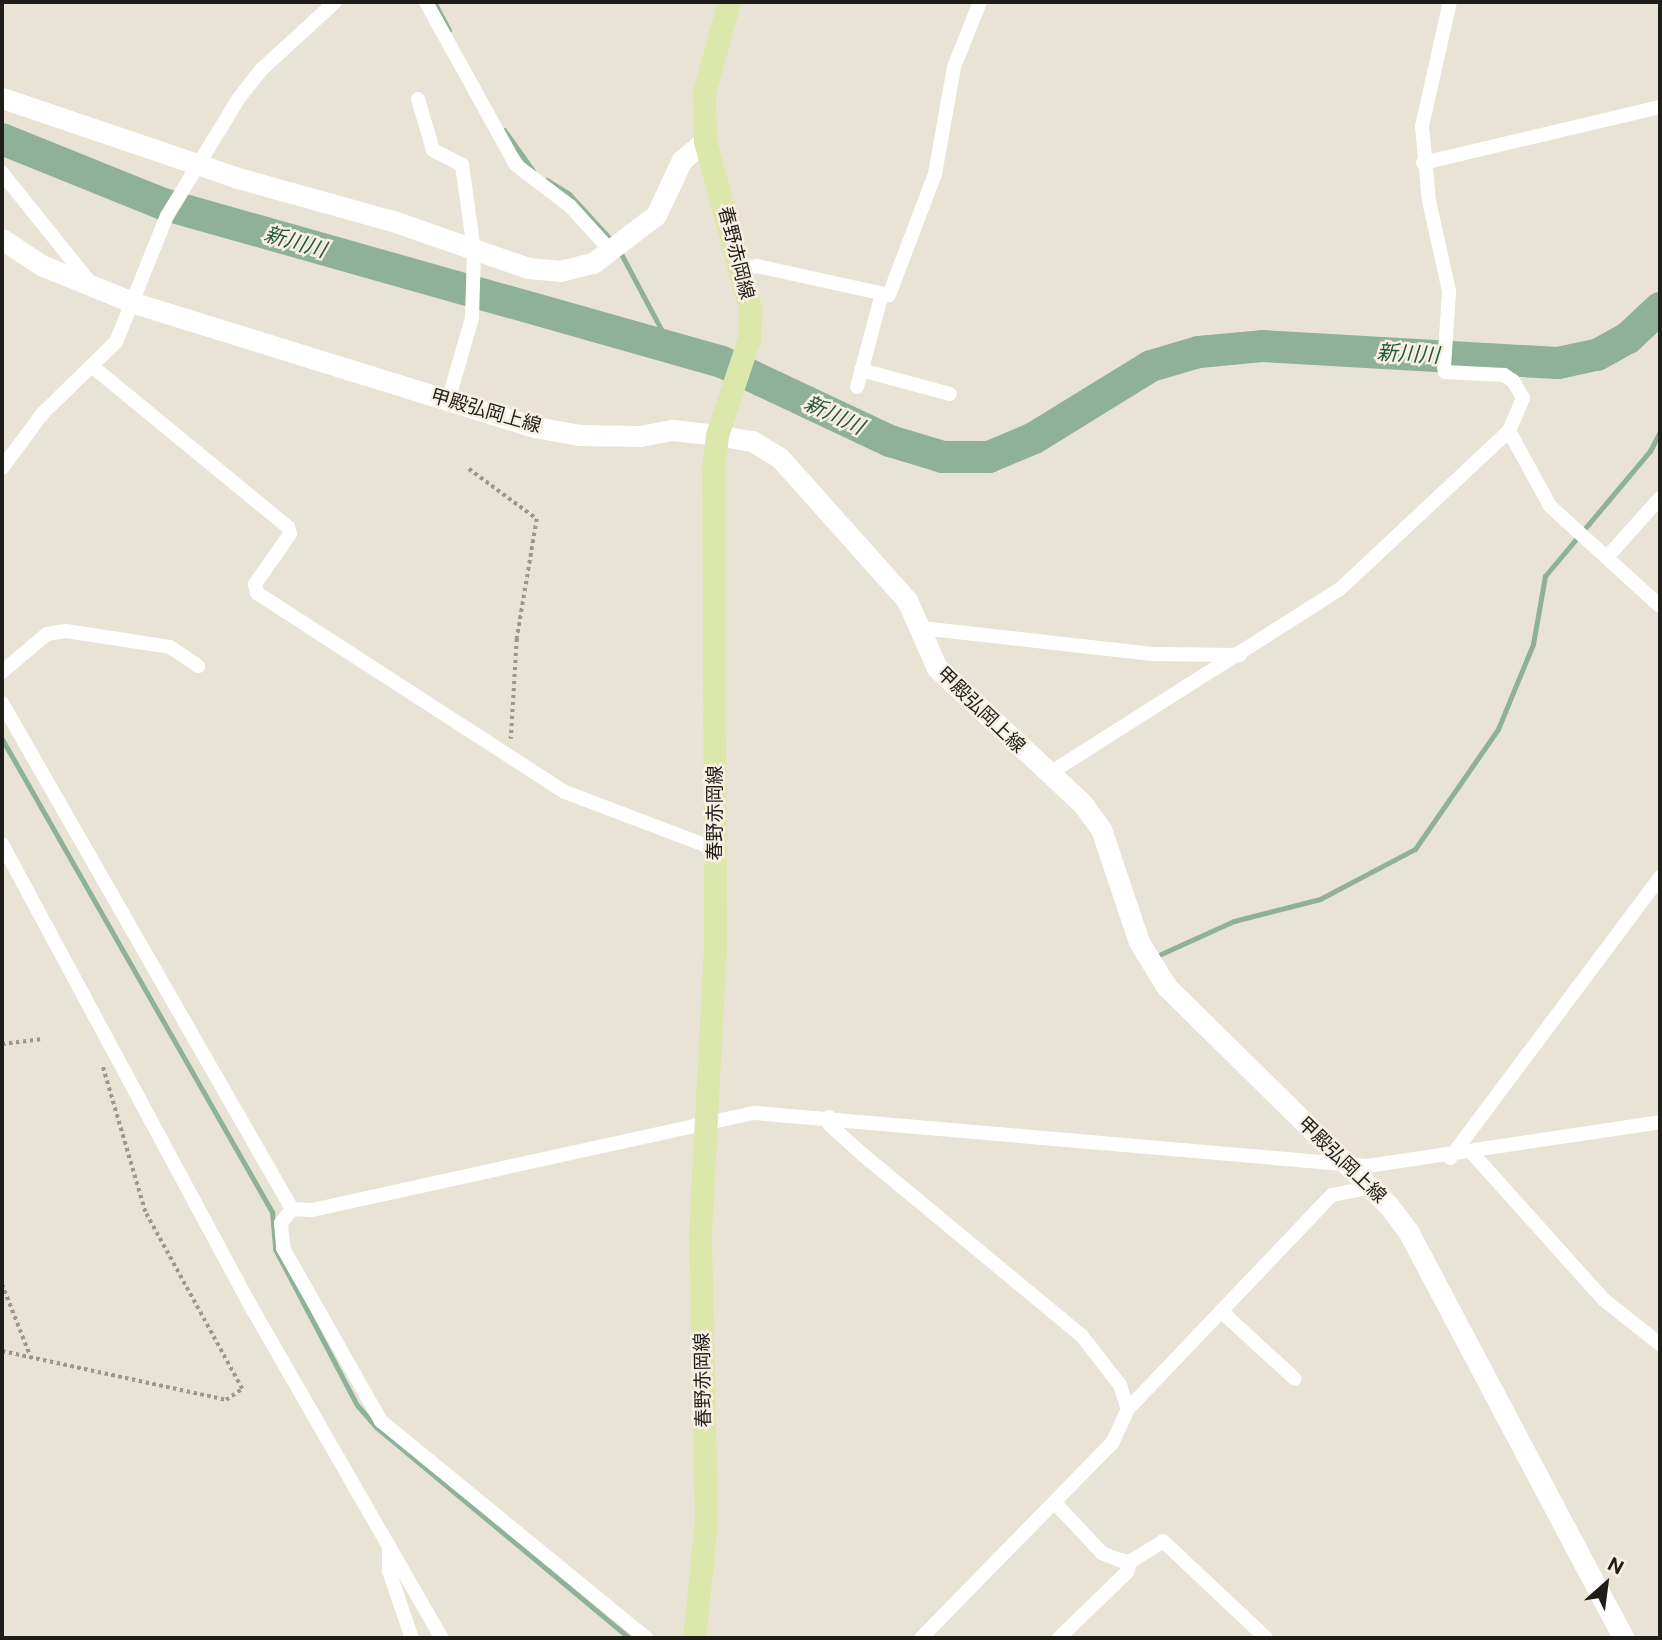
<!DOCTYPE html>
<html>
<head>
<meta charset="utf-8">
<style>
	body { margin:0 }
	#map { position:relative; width:1662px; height:1640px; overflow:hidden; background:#e9e3d6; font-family:"Public Sans","Noto Sans JP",sans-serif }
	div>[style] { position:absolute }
	.stream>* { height:5px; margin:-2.5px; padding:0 2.5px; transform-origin:2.5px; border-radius:2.5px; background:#8eb197 }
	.river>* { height:32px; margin:-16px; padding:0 16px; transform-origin:16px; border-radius:16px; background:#8eb197 }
	.path>* { height:3.5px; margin-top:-1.75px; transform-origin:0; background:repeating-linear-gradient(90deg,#9c978d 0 3.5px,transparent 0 7px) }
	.minor>* { height:14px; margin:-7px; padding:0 7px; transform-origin:7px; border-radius:7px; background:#fff }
	.secondary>* { height:21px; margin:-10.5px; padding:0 10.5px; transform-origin:10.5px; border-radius:10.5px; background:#fff }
	.primary>* { height:23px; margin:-11.5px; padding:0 11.5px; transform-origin:11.5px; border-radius:11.5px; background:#dce7ab }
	span { translate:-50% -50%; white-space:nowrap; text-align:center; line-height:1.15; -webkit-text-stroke:5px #f7f0e3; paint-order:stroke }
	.street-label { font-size:19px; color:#1f1d18 }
	.water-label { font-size:21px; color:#235a36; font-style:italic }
	.frame { position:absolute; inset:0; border:4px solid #1f1d18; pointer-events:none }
	.north { position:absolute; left:1571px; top:1549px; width:70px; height:70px; -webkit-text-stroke:5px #f7f0e3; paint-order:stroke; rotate:28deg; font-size:19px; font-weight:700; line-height:28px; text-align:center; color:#1f1d18 }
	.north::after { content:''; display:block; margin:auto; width:24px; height:32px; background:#1f1d18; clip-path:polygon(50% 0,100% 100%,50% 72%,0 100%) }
</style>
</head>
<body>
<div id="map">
	<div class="stream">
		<i style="left:434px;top:2px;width:32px;rotate:62deg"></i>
		<i style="left:504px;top:130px;width:50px;rotate:54.7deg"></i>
		<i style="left:547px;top:180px;width:26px;rotate:32deg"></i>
		<i style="left:569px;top:194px;width:65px;rotate:47.5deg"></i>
		<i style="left:619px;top:250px;width:106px;rotate:62deg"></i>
		<i style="left:2px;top:739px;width:545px;rotate:60.28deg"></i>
		<i style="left:272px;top:1212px;width:37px;rotate:85deg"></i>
		<i style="left:275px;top:1249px;width:176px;rotate:62.3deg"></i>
		<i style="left:357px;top:1405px;width:29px;rotate:49deg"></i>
		<i style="left:376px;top:1427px;width:329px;rotate:39.8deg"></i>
		<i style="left:1161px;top:954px;width:80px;rotate:-24.3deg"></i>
		<i style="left:1234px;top:921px;width:89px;rotate:-14.3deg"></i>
		<i style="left:1320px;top:899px;width:107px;rotate:-27.8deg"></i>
		<i style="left:1415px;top:849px;width:146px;rotate:-55.3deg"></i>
		<i style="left:1498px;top:729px;width:92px;rotate:-67.6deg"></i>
		<i style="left:1533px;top:644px;width:69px;rotate:-80deg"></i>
		<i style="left:1545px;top:576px;width:163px;rotate:-50deg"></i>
		<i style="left:1650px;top:451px;width:22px;rotate:-63deg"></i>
	</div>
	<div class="river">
		<i style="left:2px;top:139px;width:174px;rotate:22deg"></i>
		<i style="left:163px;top:204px;width:581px;rotate:15.78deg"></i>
		<i style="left:722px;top:362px;width:186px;rotate:25.2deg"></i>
		<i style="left:890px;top:441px;width:55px;rotate:16.8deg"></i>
		<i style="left:943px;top:457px;width:46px"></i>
		<i style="left:989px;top:457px;width:49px;rotate:-22.9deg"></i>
		<i style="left:1034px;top:438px;width:137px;rotate:-31.6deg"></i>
		<i style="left:1151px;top:366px;width:50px;rotate:-16.3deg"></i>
		<i style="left:1199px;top:352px;width:63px;rotate:-5.4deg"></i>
		<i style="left:1262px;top:346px;width:296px;rotate:3.3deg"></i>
		<i style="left:1558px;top:363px;width:40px;rotate:-12deg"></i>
		<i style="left:1597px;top:355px;width:35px;rotate:-29deg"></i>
		<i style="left:1628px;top:338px;width:44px;rotate:-43.2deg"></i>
	</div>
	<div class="path">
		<i style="left:469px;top:469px;width:84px;rotate:36.3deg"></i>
		<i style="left:537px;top:519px;width:122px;rotate:99.5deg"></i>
		<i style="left:517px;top:639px;width:100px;rotate:93.4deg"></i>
		<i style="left:2px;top:1044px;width:39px;rotate:-7deg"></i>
		<i style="left:2px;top:1284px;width:76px;rotate:68.5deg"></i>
		<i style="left:2px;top:1351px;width:229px;rotate:12.3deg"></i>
		<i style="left:226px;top:1400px;width:19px;rotate:-35deg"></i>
		<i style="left:242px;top:1389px;width:202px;rotate:-118.7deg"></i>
		<i style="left:145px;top:1212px;width:153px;rotate:-106.3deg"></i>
	</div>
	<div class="minor">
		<i style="left:426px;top:2px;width:186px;rotate:61.1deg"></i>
		<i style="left:516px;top:165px;width:68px;rotate:37.2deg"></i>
		<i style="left:570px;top:206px;width:59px;rotate:47.7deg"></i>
		<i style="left:418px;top:99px;width:53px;rotate:73.6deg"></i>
		<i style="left:433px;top:150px;width:33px;rotate:27deg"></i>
		<i style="left:462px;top:165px;width:86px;rotate:82deg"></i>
		<i style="left:474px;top:250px;width:68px;rotate:91.7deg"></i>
		<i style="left:472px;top:318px;width:86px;rotate:106.1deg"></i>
		<i style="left:1423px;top:163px;width:244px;rotate:-13.3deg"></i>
		<i style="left:2px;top:173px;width:145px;rotate:51.2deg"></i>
		<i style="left:742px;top:269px;width:15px;rotate:-11deg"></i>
		<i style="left:757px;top:266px;width:135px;rotate:12.4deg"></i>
		<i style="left:889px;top:295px;width:129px;rotate:-69.2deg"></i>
		<i style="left:935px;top:174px;width:109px;rotate:-79.9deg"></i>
		<i style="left:954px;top:67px;width:70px;rotate:-68.2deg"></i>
		<i style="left:93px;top:367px;width:252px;rotate:39.4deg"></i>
		<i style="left:288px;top:527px;width:7px;rotate:74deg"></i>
		<i style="left:290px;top:534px;width:61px;rotate:125deg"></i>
		<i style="left:255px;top:584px;width:9px;rotate:77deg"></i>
		<i style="left:257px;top:593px;width:367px;rotate:32.9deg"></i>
		<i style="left:565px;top:792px;width:160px;rotate:20.8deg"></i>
		<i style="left:861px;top:370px;width:92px;rotate:15.1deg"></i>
		<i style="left:857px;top:387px;width:96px;rotate:-75deg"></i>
		<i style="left:1509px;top:431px;width:85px;rotate:61.3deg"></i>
		<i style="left:1550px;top:506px;width:149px;rotate:42.3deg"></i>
		<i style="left:2px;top:468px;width:69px;rotate:-53.3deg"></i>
		<i style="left:43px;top:413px;width:102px;rotate:-44.2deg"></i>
		<i style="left:116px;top:342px;width:136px;rotate:-68deg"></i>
		<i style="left:167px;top:216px;width:138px;rotate:-58.6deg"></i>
		<i style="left:239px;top:98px;width:37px;rotate:-52deg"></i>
		<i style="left:262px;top:69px;width:99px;rotate:-42.5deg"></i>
		<i style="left:1609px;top:555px;width:76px;rotate:-48.2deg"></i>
		<i style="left:921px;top:628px;width:231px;rotate:6.4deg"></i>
		<i style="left:1151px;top:654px;width:89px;rotate:0.6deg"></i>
		<i style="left:2px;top:672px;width:59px;rotate:-40.2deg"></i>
		<i style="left:47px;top:634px;width:19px;rotate:-9deg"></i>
		<i style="left:66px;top:631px;width:105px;rotate:8.7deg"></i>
		<i style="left:170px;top:647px;width:34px;rotate:34deg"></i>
		<i style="left:2px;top:703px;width:583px;rotate:60.18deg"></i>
		<i style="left:292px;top:1209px;width:20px;rotate:3deg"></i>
		<i style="left:312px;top:1210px;width:453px;rotate:-12.4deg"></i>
		<i style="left:755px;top:1113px;width:614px;rotate:4.95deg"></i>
		<i style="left:1367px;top:1166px;width:296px;rotate:-8.5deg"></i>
		<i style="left:1050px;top:773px;width:343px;rotate:-32.4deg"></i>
		<i style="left:1340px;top:589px;width:231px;rotate:-43.1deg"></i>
		<i style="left:1509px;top:431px;width:36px;rotate:-67deg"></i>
		<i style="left:1523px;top:398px;width:20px;rotate:-120deg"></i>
		<i style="left:1513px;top:381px;width:11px;rotate:-146deg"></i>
		<i style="left:1504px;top:375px;width:59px;rotate:-177.1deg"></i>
		<i style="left:1445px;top:372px;width:5px;rotate:-101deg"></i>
		<i style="left:1444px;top:367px;width:76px;rotate:-86.2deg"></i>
		<i style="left:1449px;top:291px;width:92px;rotate:-102.5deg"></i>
		<i style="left:1429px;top:201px;width:75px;rotate:-95.3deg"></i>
		<i style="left:1422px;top:126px;width:127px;rotate:-77.3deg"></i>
		<i style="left:2px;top:844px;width:521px;rotate:61.71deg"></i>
		<i style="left:249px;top:1303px;width:387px;rotate:60.1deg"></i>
		<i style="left:829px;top:1117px;width:8px;rotate:83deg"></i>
		<i style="left:830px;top:1125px;width:43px;rotate:42.2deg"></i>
		<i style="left:862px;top:1154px;width:286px;rotate:39.6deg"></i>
		<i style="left:1082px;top:1336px;width:62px;rotate:52.2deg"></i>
		<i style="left:1120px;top:1385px;width:25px;rotate:72deg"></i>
		<i style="left:1128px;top:1409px;width:38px;rotate:115deg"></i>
		<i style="left:1112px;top:1443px;width:273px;rotate:134.4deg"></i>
		<i style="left:1473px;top:1154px;width:196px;rotate:48.1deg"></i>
		<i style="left:1604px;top:1300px;width:71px;rotate:38.2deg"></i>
		<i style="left:1450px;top:1158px;width:351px;rotate:-53.2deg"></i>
		<i style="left:292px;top:1209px;width:18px;rotate:128deg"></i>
		<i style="left:281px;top:1223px;width:25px;rotate:85deg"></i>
		<i style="left:283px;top:1248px;width:199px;rotate:60.5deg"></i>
		<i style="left:381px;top:1421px;width:343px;rotate:39.3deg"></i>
		<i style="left:1221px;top:1311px;width:100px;rotate:42.6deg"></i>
		<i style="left:1128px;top:1409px;width:296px;rotate:-46.4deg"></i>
		<i style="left:1332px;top:1195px;width:37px;rotate:-11deg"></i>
		<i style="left:1055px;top:1503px;width:69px;rotate:46.8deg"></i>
		<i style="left:1102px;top:1553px;width:18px;rotate:22deg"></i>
		<i style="left:1119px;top:1560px;width:11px;rotate:10deg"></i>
		<i style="left:1130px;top:1562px;width:39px;rotate:-32deg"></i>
		<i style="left:1163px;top:1541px;width:141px;rotate:43.3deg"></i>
		<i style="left:389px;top:1546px;width:25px;rotate:90deg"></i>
		<i style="left:389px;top:1571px;width:71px;rotate:71.1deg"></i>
		<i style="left:1059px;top:1638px;width:95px;rotate:-44.1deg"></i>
		<i style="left:1127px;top:1572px;width:10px;rotate:-73deg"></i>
	</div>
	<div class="secondary">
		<i style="left:2px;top:98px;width:249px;rotate:18.7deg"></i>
		<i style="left:238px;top:178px;width:161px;rotate:15.5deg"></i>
		<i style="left:393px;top:221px;width:143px;rotate:19.2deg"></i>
		<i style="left:528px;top:268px;width:32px;rotate:5deg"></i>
		<i style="left:560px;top:271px;width:34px;rotate:-14deg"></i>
		<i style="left:593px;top:263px;width:79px;rotate:-37.3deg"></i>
		<i style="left:656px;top:215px;width:61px;rotate:-64.7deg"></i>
		<i style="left:682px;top:160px;width:30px;rotate:-40deg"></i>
		<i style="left:2px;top:239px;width:47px;rotate:33.7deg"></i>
		<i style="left:41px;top:265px;width:100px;rotate:22.2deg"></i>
		<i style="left:134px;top:303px;width:420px;rotate:17.2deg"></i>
		<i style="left:535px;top:427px;width:46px;rotate:10.1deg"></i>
		<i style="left:580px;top:435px;width:60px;rotate:1deg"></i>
		<i style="left:640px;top:436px;width:33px;rotate:-11deg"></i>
		<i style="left:672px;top:430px;width:45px;rotate:6.3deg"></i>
		<i style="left:717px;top:435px;width:36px;rotate:10deg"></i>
		<i style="left:752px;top:441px;width:31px;rotate:31deg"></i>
		<i style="left:779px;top:457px;width:192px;rotate:48.2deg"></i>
		<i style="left:907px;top:600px;width:74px;rotate:66.2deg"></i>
		<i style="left:937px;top:668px;width:198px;rotate:43deg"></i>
		<i style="left:1082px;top:803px;width:32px;rotate:54deg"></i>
		<i style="left:1101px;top:829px;width:119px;rotate:71.4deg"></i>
		<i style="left:1139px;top:942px;width:52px;rotate:58.5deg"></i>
		<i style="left:1166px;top:986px;width:313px;rotate:44.6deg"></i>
		<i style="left:1389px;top:1206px;width:34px;rotate:53deg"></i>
		<i style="left:1409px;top:1233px;width:458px;rotate:62.1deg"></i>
	</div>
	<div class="primary">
		<i style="left:694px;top:1638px;width:117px;rotate:-84.1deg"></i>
		<i style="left:706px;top:1522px;width:289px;rotate:-91.2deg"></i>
		<i style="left:700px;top:1233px;width:291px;rotate:-87deg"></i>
		<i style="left:715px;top:942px;width:474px;rotate:-90.2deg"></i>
		<i style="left:713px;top:468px;width:33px;rotate:-83deg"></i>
		<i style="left:717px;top:435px;width:101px;rotate:-71.6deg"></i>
		<i style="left:749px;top:339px;width:30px;rotate:-88deg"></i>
		<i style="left:750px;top:309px;width:174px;rotate:-105deg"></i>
		<i style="left:705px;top:141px;width:49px;rotate:-91.2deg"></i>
		<i style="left:704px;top:92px;width:93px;rotate:-74.5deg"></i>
	</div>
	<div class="street-label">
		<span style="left:736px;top:253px;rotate:76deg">春野赤岡線</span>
		<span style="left:486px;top:411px;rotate:16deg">甲殿弘岡上線</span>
		<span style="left:981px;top:710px;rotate:44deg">甲殿弘岡上線</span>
		<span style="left:715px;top:813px;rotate:-90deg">春野赤岡線</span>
		<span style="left:1342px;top:1160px;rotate:44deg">甲殿弘岡上線</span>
		<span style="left:703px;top:1380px;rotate:-91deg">春野赤岡線</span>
	</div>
	<div class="water-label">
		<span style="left:295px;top:242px;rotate:16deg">新川川</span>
		<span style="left:1408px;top:354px;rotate:3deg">新川川</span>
		<span style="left:834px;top:415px;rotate:25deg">新川川</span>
	</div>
	<div class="frame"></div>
	<div class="north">N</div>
</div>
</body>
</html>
